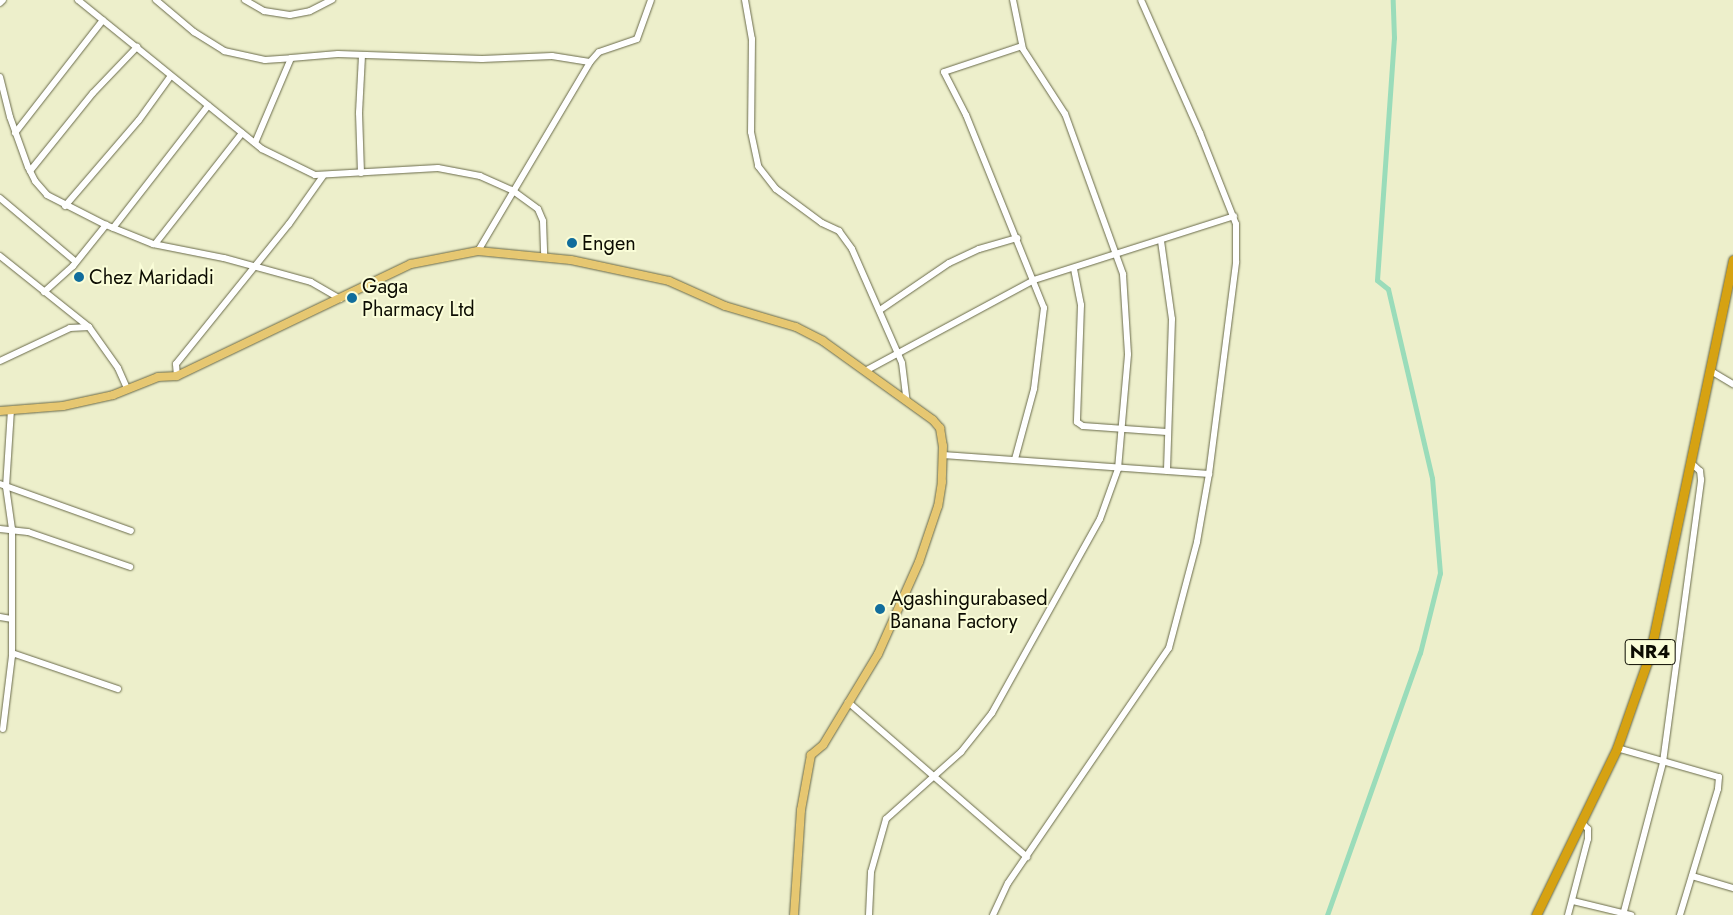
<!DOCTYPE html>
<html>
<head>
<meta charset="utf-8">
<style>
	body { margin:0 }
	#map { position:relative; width:1733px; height:915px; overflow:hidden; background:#edefcb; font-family:Jost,sans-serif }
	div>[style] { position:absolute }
	.canal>* { height:5px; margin:-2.5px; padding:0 2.5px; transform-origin:2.5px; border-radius:2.5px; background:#9adcba }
	.roads { filter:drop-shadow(0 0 1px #696a4a) drop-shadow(0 0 1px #696a4a) }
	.minor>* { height:6px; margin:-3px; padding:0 3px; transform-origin:3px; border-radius:3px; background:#fff }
	.major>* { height:8px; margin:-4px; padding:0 4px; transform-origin:4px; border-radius:4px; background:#e6c771 }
	.highway>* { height:9px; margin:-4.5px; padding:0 4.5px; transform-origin:4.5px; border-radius:4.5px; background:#d6a212 }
	.dots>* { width:14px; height:14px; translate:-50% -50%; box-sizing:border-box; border:2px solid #fafdd8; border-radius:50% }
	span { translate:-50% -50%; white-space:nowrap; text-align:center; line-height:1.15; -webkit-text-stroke:4px #fafdd8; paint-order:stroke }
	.shield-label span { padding:1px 4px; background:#fafdd8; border:1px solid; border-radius:4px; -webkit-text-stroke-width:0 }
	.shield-label { font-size:19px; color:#0c0c02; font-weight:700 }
	.poi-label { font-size:20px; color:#0c0c02 }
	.left { translate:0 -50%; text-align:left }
</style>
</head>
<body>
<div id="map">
	<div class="canal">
		<i style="left:1327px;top:915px;width:278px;rotate:-70.5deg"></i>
		<i style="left:1420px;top:653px;width:82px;rotate:-76deg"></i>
		<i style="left:1440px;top:573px;width:95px;rotate:-94.8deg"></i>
		<i style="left:1432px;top:478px;width:194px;rotate:-103.1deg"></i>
		<i style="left:1388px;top:289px;width:14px;rotate:-141deg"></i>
		<i style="left:1377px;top:280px;width:243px;rotate:-86deg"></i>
		<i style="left:1394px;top:38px;width:38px;rotate:-92deg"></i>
	</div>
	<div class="roads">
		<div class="minor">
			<i style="left:78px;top:0;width:237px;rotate:39deg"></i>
			<i style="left:262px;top:149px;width:59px;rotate:26.1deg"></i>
			<i style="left:315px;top:175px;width:123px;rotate:-3.3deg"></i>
			<i style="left:438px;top:168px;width:43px;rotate:10.8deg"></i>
			<i style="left:480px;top:176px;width:35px;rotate:24deg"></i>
			<i style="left:512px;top:190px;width:32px;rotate:36deg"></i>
			<i style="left:538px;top:209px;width:13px;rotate:67deg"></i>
			<i style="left:543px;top:221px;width:36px;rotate:88deg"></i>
			<i style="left:156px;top:0;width:50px;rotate:40.1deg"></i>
			<i style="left:194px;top:32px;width:36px;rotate:32deg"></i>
			<i style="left:224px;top:51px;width:42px;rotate:12.4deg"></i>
			<i style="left:265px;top:60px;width:26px;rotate:-4deg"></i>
			<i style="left:245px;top:0;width:22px;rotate:30deg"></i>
			<i style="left:264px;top:11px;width:26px;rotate:9deg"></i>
			<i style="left:290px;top:15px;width:20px;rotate:-11deg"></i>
			<i style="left:310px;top:11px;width:25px;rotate:-27deg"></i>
			<i style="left:745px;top:0;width:40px;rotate:80deg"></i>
			<i style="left:752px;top:39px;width:93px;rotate:90.6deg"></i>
			<i style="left:751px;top:132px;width:35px;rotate:78deg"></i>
			<i style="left:758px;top:166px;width:29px;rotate:52deg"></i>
			<i style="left:776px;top:189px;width:57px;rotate:36.5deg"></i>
			<i style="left:822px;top:223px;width:19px;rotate:25deg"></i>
			<i style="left:839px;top:231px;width:22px;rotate:54deg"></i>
			<i style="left:852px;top:249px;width:124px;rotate:66.3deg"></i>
			<i style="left:902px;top:363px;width:38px;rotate:83deg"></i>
			<i style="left:0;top:3px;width:4px;rotate:-45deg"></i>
			<i style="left:0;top:77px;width:41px;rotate:76deg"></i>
			<i style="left:10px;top:117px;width:53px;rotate:70.2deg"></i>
			<i style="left:28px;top:167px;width:16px;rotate:63deg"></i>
			<i style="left:35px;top:181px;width:18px;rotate:49deg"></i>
			<i style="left:47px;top:195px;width:66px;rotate:27deg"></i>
			<i style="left:106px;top:225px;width:51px;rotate:22deg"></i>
			<i style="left:153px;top:244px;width:72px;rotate:11.2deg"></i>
			<i style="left:224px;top:258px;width:90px;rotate:15.4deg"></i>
			<i style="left:311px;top:282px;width:34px;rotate:30deg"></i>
			<i style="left:15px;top:133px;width:143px;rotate:-52.1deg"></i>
			<i style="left:255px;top:143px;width:92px;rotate:-67deg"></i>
			<i style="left:291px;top:58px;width:47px;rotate:-4.9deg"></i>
			<i style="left:338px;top:54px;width:144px;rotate:2deg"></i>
			<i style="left:482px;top:59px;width:70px;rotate:-2.5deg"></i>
			<i style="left:552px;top:56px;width:38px;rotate:9deg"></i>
			<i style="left:30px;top:171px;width:100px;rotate:-51.1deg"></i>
			<i style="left:93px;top:93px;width:64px;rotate:-46.3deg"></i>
			<i style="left:361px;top:173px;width:60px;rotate:-91.9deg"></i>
			<i style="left:359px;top:113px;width:58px;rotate:-87deg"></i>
			<i style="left:0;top:198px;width:99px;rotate:40.1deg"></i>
			<i style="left:65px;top:206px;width:113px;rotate:-49.3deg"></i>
			<i style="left:139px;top:120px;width:53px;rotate:-54.2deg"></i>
			<i style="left:113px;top:228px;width:155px;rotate:-52.1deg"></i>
			<i style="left:1161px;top:241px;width:79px;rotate:82deg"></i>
			<i style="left:1172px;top:319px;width:152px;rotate:91.9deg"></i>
			<i style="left:155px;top:244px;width:141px;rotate:-51.9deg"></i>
			<i style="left:478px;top:251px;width:220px;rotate:-59.3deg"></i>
			<i style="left:590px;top:62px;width:13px;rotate:-48deg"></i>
			<i style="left:599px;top:52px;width:40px;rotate:-18.9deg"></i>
			<i style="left:637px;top:39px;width:41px;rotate:-70.3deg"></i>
			<i style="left:0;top:256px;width:114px;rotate:38.6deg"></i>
			<i style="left:89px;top:327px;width:50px;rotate:54.7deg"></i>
			<i style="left:118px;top:368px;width:22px;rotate:66deg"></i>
			<i style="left:1074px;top:269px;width:37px;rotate:79deg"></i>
			<i style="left:1081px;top:305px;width:117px;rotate:92deg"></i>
			<i style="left:1077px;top:422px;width:7px;rotate:34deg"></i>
			<i style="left:1083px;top:426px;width:84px;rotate:4.1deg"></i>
			<i style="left:44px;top:292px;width:39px;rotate:-42deg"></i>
			<i style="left:73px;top:266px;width:53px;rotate:-51.2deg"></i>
			<i style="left:880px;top:310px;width:83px;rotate:-34.3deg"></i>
			<i style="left:949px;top:263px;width:33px;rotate:-25deg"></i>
			<i style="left:979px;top:249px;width:40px;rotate:-16deg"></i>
			<i style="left:0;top:361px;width:77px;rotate:-25.2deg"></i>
			<i style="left:70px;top:328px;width:19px;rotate:-3deg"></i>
			<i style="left:867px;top:370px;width:190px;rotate:-28.3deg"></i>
			<i style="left:1034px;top:280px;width:210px;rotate:-17.7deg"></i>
			<i style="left:1711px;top:371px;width:26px;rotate:31deg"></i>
			<i style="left:177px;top:376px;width:12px;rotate:-95deg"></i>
			<i style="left:176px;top:364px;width:180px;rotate:-51.1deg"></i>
			<i style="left:289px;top:224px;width:59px;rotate:-54.7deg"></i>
			<i style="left:943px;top:455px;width:267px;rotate:4.1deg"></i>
			<i style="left:1015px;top:459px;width:73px;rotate:-74.8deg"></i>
			<i style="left:1034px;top:389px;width:82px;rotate:-83deg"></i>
			<i style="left:1044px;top:308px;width:208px;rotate:-112deg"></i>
			<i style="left:966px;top:115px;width:48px;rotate:-117.1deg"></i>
			<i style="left:944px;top:72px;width:82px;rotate:-18.4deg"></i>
			<i style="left:0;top:484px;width:139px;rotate:19.7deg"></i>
			<i style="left:0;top:529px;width:28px;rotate:6deg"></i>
			<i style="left:28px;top:532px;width:108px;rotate:18.9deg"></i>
			<i style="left:0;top:617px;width:11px;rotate:10deg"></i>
			<i style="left:12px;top:653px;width:112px;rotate:18.8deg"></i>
			<i style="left:848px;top:702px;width:237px;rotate:40.9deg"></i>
			<i style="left:3px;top:729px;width:74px;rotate:-83deg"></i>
			<i style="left:12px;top:656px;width:127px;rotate:-90deg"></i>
			<i style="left:12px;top:529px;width:42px;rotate:-98.1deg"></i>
			<i style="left:6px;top:487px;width:77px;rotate:-86.3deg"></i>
			<i style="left:1617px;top:748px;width:106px;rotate:15.9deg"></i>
			<i style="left:1719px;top:777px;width:12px;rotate:95deg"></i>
			<i style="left:1718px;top:789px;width:132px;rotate:106.8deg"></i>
			<i style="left:1692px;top:876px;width:43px;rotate:16.3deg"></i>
			<i style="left:1573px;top:901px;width:60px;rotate:13.6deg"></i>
			<i style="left:869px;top:915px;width:43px;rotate:-87.3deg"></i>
			<i style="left:871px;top:872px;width:55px;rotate:-74.2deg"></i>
			<i style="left:886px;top:819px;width:101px;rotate:-41.8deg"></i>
			<i style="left:961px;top:752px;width:50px;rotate:-51.5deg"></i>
			<i style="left:992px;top:713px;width:222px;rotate:-60.9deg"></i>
			<i style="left:1100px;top:519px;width:53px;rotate:-70.2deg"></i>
			<i style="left:1118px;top:469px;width:115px;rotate:-85deg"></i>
			<i style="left:1128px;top:354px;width:80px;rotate:-93.6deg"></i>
			<i style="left:1123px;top:274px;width:170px;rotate:-109.9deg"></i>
			<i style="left:1065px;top:114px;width:77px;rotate:-122.9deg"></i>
			<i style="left:1023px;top:49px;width:50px;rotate:-101.5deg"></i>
			<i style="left:993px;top:915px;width:35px;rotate:-65deg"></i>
			<i style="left:1008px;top:883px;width:285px;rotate:-55.6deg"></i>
			<i style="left:1169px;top:648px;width:110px;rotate:-75.2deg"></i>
			<i style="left:1197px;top:542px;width:69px;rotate:-80deg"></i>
			<i style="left:1209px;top:474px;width:214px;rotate:-82.7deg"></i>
			<i style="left:1236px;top:262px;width:38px;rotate:-90deg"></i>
			<i style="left:1236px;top:224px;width:98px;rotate:-111.6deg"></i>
			<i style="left:1200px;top:133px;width:145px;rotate:-113.9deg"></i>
			<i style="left:1568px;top:915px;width:79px;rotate:-75.3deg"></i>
			<i style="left:1588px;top:839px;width:10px;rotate:-90deg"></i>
			<i style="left:1588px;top:829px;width:10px;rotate:-135deg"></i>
			<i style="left:1623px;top:915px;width:158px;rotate:-75.3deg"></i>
			<i style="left:1663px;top:762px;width:285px;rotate:-82.3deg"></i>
			<i style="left:1701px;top:480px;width:9px;rotate:-96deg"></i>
			<i style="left:1700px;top:471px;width:13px;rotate:-138deg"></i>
		</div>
		<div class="major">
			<i style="left:0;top:411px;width:63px;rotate:-4.5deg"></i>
			<i style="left:63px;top:406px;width:51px;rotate:-12.4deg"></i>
			<i style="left:113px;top:395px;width:48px;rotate:-21.8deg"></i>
			<i style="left:158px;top:377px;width:19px;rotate:-3deg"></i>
			<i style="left:177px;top:376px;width:259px;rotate:-25.6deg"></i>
			<i style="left:411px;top:264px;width:68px;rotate:-11deg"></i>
			<i style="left:478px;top:251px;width:93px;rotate:5.5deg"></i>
			<i style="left:571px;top:260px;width:100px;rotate:12.1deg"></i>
			<i style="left:669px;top:281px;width:61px;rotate:24.1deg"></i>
			<i style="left:725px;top:306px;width:74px;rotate:16.5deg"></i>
			<i style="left:796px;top:327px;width:30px;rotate:27deg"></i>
			<i style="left:823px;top:341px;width:135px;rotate:35.7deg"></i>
			<i style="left:933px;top:420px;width:11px;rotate:49deg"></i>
			<i style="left:940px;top:428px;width:18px;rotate:81deg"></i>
			<i style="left:943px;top:446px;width:36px;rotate:92deg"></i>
			<i style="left:942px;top:482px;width:24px;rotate:99deg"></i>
			<i style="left:938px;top:506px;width:59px;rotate:108.7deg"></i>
			<i style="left:919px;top:562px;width:101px;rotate:114deg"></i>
			<i style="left:878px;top:654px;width:106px;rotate:121.1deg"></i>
			<i style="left:823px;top:745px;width:16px;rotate:140deg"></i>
			<i style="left:811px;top:755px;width:56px;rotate:100.3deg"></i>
			<i style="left:801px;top:810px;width:105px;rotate:93.8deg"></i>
		</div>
		<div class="highway">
			<i style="left:1536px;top:915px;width:186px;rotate:-64.1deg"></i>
			<i style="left:1617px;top:748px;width:100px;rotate:-70.7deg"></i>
			<i style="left:1650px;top:654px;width:403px;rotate:-78.1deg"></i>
		</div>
	</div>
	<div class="dots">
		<i style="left:572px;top:243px;background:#116d9c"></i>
		<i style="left:79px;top:277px;background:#116d9c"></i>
		<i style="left:352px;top:298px;background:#116d9c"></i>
		<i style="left:880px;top:609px;background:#116d9c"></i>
	</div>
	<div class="shield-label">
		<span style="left:1650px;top:652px">NR4</span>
	</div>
	<div class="poi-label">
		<span class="left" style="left:582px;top:243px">Engen</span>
		<span class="left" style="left:89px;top:277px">Chez Maridadi</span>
		<span class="left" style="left:362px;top:298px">Gaga<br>Pharmacy Ltd</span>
		<span class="left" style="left:890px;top:610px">Agashingurabased<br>Banana Factory</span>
	</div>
</div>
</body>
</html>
